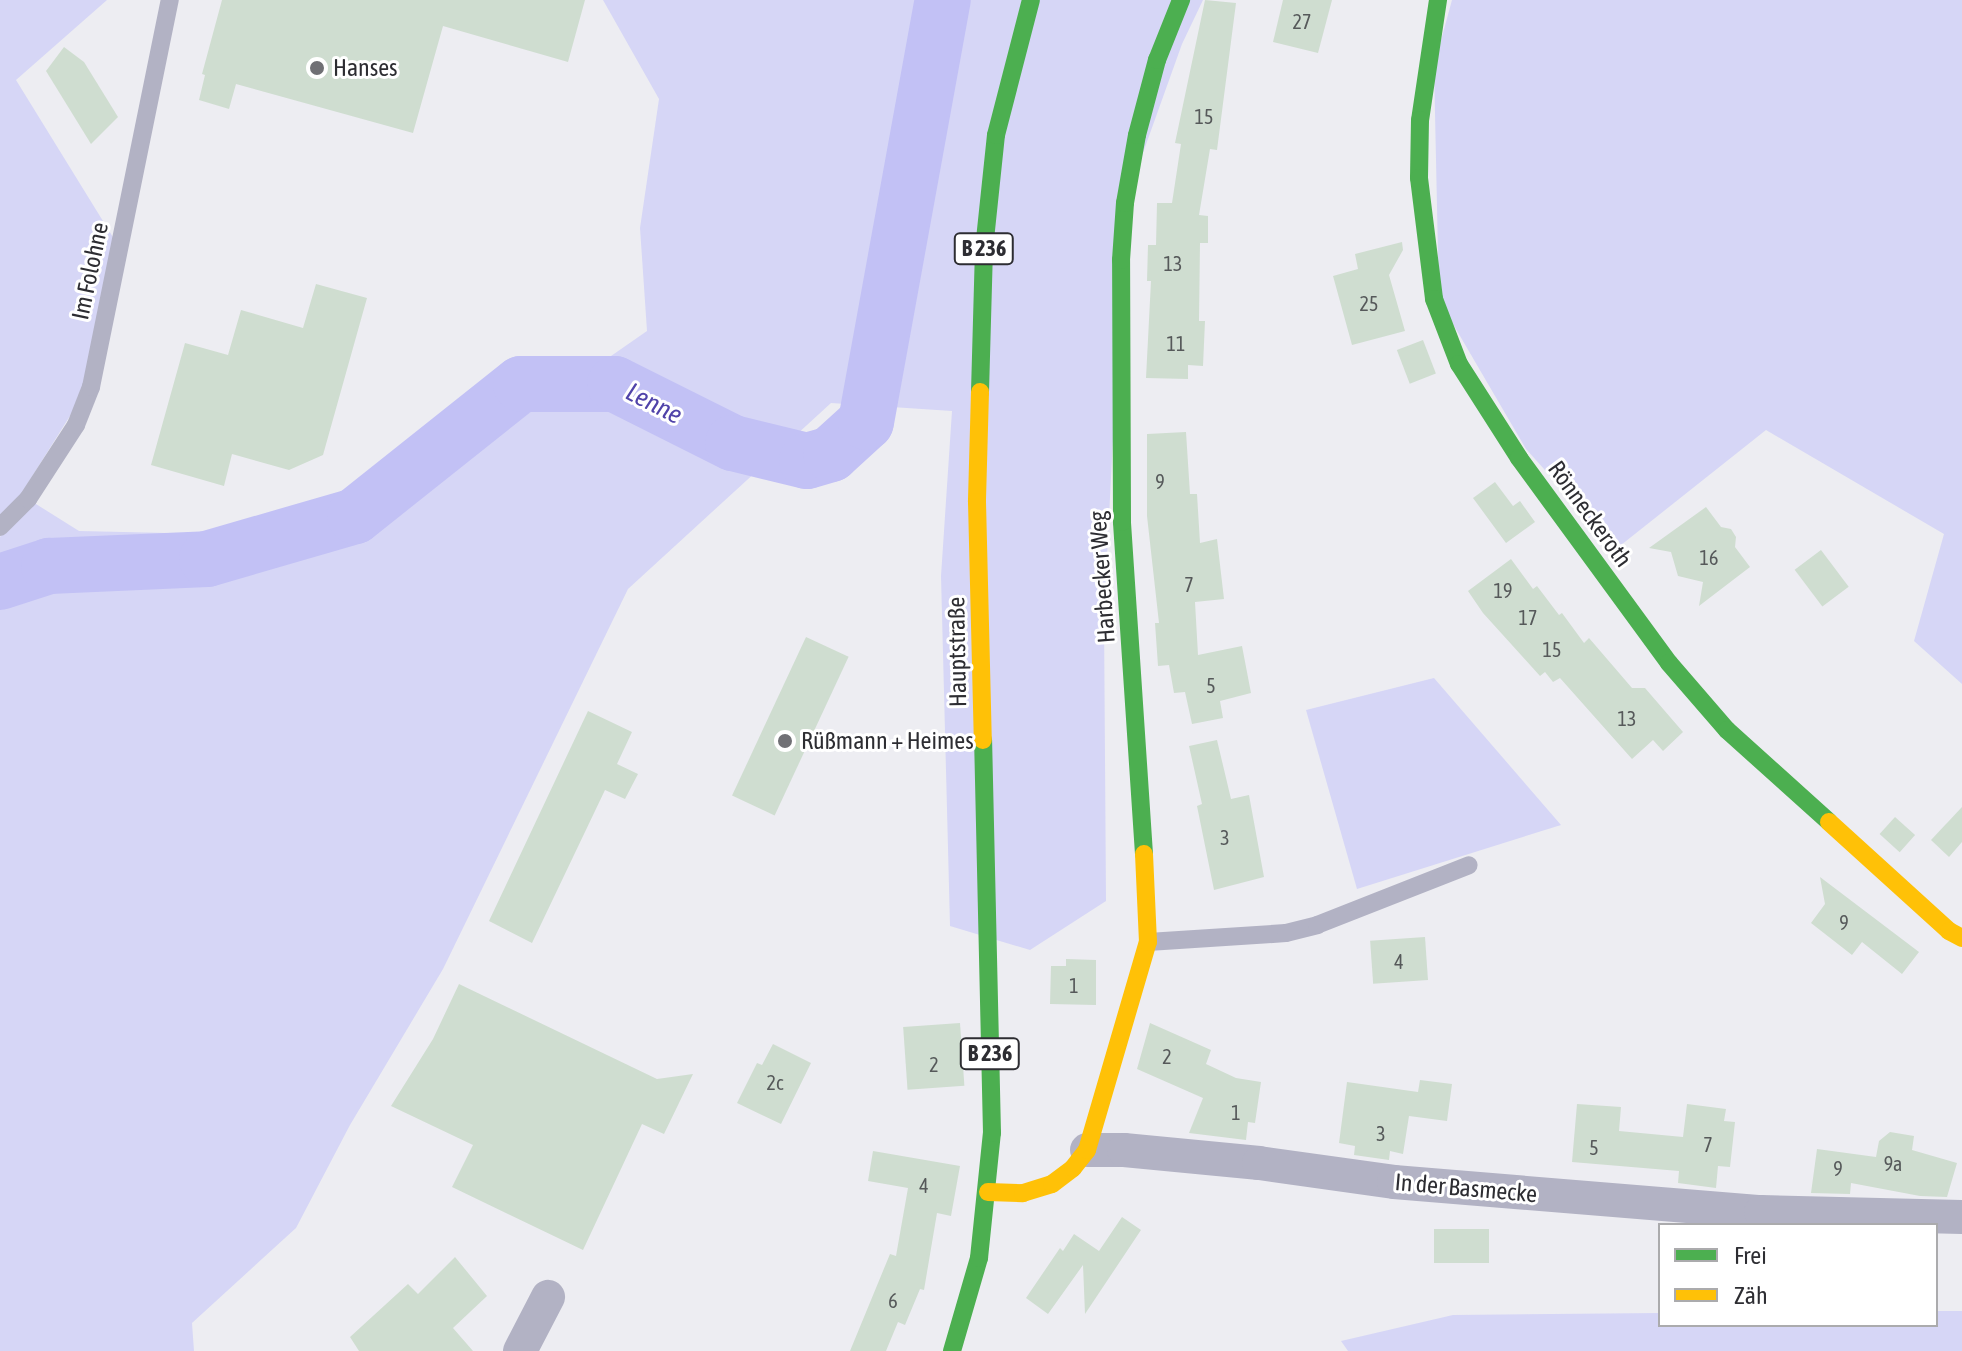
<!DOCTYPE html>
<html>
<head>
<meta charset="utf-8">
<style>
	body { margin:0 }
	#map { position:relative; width:1962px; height:1351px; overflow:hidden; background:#ededf2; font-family:"Asap Condensed",sans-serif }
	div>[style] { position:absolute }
	.green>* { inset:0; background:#d6d6f6 }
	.river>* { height:56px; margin:-28px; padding:0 28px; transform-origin:28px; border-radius:28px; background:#c2c1f5 }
	.building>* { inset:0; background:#cfddd0; transform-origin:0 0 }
	.lane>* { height:18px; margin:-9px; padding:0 9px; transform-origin:9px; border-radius:9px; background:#b2b2c4 }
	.street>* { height:34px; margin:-17px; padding:0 17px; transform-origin:17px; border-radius:17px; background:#b2b2c4 }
	.fast>* { height:18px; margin:-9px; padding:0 9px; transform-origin:9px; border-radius:9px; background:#4caf50 }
	.slow>* { height:18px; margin:-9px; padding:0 9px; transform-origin:9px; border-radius:9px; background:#ffc107 }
	.dots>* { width:22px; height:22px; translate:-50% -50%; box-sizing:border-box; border:4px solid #fff; border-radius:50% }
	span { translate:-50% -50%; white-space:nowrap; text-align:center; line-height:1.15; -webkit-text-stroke:6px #fff; paint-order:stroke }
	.number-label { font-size:20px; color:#56595a }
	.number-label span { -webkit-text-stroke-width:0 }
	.shield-label span { padding:2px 6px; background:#fff; border:2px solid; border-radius:6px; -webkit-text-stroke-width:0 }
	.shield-label { font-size:22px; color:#2d2d32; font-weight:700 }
	.poi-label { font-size:24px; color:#2d2d32 }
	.left { translate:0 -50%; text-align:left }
	.street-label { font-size:24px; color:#2d2d32 }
	.water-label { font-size:26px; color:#5043a9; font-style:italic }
	.legend { position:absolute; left:1658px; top:1223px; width:280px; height:104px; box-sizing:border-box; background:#fff; border:2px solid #ababad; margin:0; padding:10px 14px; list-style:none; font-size:24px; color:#2d2d32 }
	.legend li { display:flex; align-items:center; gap:16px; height:40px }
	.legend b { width:40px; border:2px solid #ababad }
</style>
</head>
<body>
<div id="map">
	<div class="green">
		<i style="clip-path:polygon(0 0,107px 0,16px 80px,119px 247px,83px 395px,0 528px)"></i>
		<i style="clip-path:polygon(603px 0,1203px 0,1182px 44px,1125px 203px,1104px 615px,1106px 901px,1030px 950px,950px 926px,941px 576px,952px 411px,831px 403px,628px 589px,443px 969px,350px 1125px,296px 1228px,192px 1323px,194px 1351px,0 1351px,0 537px,28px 499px,79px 531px,350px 537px,647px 331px,640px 228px,659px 99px)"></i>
		<i style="clip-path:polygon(1452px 0,1962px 0,1962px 684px,1914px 641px,1944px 534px,1766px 430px,1616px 549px,1526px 449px,1439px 300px,1434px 66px)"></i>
		<i style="clip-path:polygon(1434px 678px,1561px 825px,1357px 889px,1306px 710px)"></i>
		<i style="clip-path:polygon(1936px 1311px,1962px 1311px,1962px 1351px,1348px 1351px,1341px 1341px,1453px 1315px,1660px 1313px,1660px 1325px,1936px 1325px)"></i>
	</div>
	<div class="river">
		<i style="left:0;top:582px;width:52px;rotate:-18.1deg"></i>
		<i style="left:49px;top:566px;width:158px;rotate:-2.5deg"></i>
		<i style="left:207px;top:559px;width:154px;rotate:-16.2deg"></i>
		<i style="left:355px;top:516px;width:212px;rotate:-38.5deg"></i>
		<i style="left:521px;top:384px;width:94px"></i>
		<i style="left:615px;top:384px;width:132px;rotate:26.6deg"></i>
		<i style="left:733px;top:443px;width:76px;rotate:13.7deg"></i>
		<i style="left:807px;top:461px;width:25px;rotate:-16deg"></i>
		<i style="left:831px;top:454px;width:47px;rotate:-42.4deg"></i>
		<i style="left:866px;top:422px;width:429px;rotate:-79.7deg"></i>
	</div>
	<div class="building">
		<i style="clip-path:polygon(222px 0,585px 0,568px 62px,443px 26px,413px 133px,236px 84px,229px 109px,199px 100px,205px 75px,202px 74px)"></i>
		<i style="clip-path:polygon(1205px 0,1236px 3px,1217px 150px,1210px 149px,1199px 215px,1208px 216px,1208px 243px,1200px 243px,1199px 321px,1205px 321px,1203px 366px,1188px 365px,1188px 379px,1146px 378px,1151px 281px,1147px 281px,1148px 245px,1156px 245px,1157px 203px,1172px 203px,1181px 144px,1175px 143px)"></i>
		<i style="clip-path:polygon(1283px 0,1332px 0,1318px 53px,1273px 42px)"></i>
		<i style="clip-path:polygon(64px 47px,84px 62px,118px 117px,91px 144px,46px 71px)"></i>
		<i style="clip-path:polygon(1402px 242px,1403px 250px,1389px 275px,1405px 331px,1352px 345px,1333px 276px,1358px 269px,1355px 254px)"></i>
		<i style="clip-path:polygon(316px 284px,367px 298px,323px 455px,289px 470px,232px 454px,224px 486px,151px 465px,185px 343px,228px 355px,241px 310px,303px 328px)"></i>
		<i style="left:1423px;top:340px;width:36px;height:28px;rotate:69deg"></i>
		<i style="clip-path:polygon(1186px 432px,1190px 494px,1197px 494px,1200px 543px,1217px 539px,1224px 599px,1195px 602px,1198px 655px,1242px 646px,1251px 693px,1220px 701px,1223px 718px,1192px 724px,1185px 692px,1174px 693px,1169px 665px,1158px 666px,1155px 623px,1159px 623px,1147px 516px,1147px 434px)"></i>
		<i style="clip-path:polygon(1495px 482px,1513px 506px,1520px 501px,1535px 522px,1506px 543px,1473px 498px)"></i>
		<i style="clip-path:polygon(1706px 507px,1721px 527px,1731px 529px,1736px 537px,1735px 547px,1750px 567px,1699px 606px,1703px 582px,1678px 576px,1671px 552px,1649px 548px)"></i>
		<i style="left:1821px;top:550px;width:46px;height:33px;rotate:53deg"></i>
		<i style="clip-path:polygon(1511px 559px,1533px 589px,1537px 586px,1559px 615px,1562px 613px,1584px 643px,1589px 638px,1632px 688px,1645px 688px,1683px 732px,1663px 751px,1653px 740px,1632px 759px,1560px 678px,1553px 682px,1545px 672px,1540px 676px,1483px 613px,1468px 591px)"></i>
		<i style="left:806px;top:637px;width:47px;height:175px;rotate:25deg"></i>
		<i style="clip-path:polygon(588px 711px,632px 732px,617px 764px,638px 774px,625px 799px,605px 790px,532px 943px,489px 921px)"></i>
		<i style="clip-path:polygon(1217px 740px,1231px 799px,1249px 795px,1264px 877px,1214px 890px,1197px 806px,1202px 804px,1189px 746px)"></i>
		<i style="clip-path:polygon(1962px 807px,1962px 842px,1949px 857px,1931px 840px)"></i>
		<i style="left:1895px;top:817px;width:27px;height:23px;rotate:42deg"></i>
		<i style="clip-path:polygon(1820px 877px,1919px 952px,1902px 974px,1862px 942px,1852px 955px,1811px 923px,1825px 904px)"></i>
		<i style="left:1425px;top:937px;width:43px;height:55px;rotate:86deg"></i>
		<i style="clip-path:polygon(1066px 959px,1096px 960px,1096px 1005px,1050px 1004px,1051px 966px,1066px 966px)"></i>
		<i style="clip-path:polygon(459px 984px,657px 1079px,693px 1074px,664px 1134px,642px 1124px,583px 1250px,452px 1187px,473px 1145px,391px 1106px,433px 1039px)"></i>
		<i style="left:960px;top:1023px;width:63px;height:57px;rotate:86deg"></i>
		<i style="clip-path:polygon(1150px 1023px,1211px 1050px,1206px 1064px,1236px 1078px,1261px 1082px,1255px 1123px,1248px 1122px,1246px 1140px,1189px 1133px,1203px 1098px,1137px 1069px)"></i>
		<i style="clip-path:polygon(773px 1044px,811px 1063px,781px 1124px,737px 1103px,757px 1063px,762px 1065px)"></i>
		<i style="clip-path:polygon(1420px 1080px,1452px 1084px,1447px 1121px,1409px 1116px,1403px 1154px,1390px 1151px,1389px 1160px,1354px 1155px,1355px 1146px,1339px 1143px,1347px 1082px,1418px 1092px)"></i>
		<i style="clip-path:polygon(1577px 1104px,1621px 1107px,1619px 1131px,1683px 1137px,1687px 1104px,1726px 1109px,1724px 1121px,1735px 1122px,1730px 1167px,1718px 1166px,1716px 1188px,1678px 1183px,1679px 1171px,1572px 1162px)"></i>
		<i style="clip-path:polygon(1890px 1132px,1914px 1136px,1912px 1150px,1957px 1163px,1947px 1197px,1920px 1196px,1851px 1183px,1850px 1194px,1811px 1193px,1817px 1149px,1876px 1157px,1879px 1141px)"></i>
		<i style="clip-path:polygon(873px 1151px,960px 1166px,951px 1216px,937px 1213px,924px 1290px,920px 1289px,905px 1325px,898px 1322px,886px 1351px,850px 1351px,890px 1254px,896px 1256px,908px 1188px,868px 1181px)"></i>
		<i style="clip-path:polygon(1122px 1217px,1141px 1230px,1085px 1314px,1083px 1265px,1048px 1314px,1026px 1298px,1060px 1248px,1063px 1251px,1074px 1234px,1099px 1251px)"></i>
		<i style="left:1434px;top:1229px;width:55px;height:34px"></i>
		<i style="clip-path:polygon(455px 1257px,487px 1296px,453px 1328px,473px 1351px,359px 1351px,350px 1337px,408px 1284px,418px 1294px)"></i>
	</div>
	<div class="lane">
		<i style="left:0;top:527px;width:40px;rotate:-45deg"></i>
		<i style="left:28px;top:499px;width:88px;rotate:-57deg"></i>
		<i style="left:76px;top:425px;width:41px;rotate:-68.5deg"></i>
		<i style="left:91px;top:387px;width:395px;rotate:-78.5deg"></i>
		<i style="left:1148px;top:942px;width:138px;rotate:-3.7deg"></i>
		<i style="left:1286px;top:933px;width:32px;rotate:-14deg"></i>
		<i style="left:1317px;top:925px;width:163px;rotate:-21.5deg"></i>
	</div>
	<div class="street">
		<i style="left:1087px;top:1150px;width:37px"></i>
		<i style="left:1124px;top:1150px;width:136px;rotate:5.5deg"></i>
		<i style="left:1259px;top:1163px;width:136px;rotate:8deg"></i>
		<i style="left:1394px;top:1182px;width:368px;rotate:4.7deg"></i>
		<i style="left:1761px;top:1212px;width:201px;rotate:1.4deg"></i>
		<i style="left:520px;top:1351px;width:61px;rotate:-62.6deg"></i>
	</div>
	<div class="fast">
		<i style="left:1438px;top:0;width:121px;rotate:98.5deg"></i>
		<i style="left:1420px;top:120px;width:58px;rotate:91deg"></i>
		<i style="left:1419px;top:178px;width:122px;rotate:82.9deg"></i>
		<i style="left:1434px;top:299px;width:70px;rotate:69deg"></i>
		<i style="left:1459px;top:364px;width:112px;rotate:57.4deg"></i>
		<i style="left:1519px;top:458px;width:254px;rotate:53.8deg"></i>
		<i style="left:1669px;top:663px;width:89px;rotate:49.1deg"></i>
		<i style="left:1727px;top:730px;width:137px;rotate:42deg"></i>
		<i style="left:980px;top:392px;width:143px;rotate:-88.4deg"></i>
		<i style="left:984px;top:249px;width:115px;rotate:-84deg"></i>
		<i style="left:996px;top:135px;width:139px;rotate:-75.5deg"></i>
		<i style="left:1144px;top:854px;width:333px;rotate:-93.8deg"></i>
		<i style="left:1122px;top:522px;width:262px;rotate:-90.2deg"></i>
		<i style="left:1121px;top:260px;width:57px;rotate:-86deg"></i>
		<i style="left:1125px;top:203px;width:69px;rotate:-80deg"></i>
		<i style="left:1137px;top:135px;width:78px;rotate:-75.1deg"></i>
		<i style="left:1157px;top:60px;width:65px;rotate:-68.2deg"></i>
		<i style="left:952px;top:1351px;width:97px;rotate:-73.8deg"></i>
		<i style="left:979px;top:1258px;width:126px;rotate:-84.1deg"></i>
		<i style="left:992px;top:1133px;width:393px;rotate:-91.3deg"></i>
	</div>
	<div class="slow">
		<i style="left:980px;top:392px;width:110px;rotate:91.6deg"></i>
		<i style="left:977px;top:502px;width:238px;rotate:88.6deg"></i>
		<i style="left:1829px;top:822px;width:162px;rotate:42.2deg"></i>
		<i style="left:1949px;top:931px;width:15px;rotate:28deg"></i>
		<i style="left:988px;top:1192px;width:35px;rotate:2deg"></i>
		<i style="left:1023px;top:1193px;width:30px;rotate:-17deg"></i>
		<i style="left:1052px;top:1184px;width:26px;rotate:-37deg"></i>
		<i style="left:1073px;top:1168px;width:23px;rotate:-52deg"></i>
		<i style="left:1087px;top:1150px;width:217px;rotate:-73.7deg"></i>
		<i style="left:1148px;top:942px;width:88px;rotate:-92.6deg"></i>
	</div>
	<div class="dots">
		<i style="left:317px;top:68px;background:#707075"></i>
		<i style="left:785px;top:741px;background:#707075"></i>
	</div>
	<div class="number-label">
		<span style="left:1302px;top:21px">27</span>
		<span style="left:1204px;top:116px">15</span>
		<span style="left:1173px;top:263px">13</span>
		<span style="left:1369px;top:303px">25</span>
		<span style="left:1176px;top:343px">11</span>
		<span style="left:1160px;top:481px">9</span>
		<span style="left:1709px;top:557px">16</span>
		<span style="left:1189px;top:584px">7</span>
		<span style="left:1503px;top:590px">19</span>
		<span style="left:1528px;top:617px">17</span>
		<span style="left:1552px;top:649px">15</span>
		<span style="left:1211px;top:685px">5</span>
		<span style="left:1627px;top:718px">13</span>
		<span style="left:1225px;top:837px">3</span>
		<span style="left:1844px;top:922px">9</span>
		<span style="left:1399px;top:961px">4</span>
		<span style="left:1074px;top:985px">1</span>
		<span style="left:1167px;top:1056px">2</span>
		<span style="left:934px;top:1064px">2</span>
		<span style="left:775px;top:1082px">2c</span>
		<span style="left:1236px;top:1112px">1</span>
		<span style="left:1381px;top:1133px">3</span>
		<span style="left:1708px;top:1144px">7</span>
		<span style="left:1594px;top:1147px">5</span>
		<span style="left:1893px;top:1163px">9a</span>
		<span style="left:1838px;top:1168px">9</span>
		<span style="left:924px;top:1185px">4</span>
		<span style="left:893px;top:1300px">6</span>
	</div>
	<div class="shield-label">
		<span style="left:984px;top:249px">B 236</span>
		<span style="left:990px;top:1054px">B 236</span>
	</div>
	<div class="poi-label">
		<span class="left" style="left:333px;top:68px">Hanses</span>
		<span class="left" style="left:801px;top:741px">Rüßmann + Heimes</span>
	</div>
	<div class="street-label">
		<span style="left:90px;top:271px;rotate:-78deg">Im Folohne</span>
		<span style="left:1590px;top:514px;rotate:54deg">Rönneckeroth</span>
		<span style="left:1102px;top:577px;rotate:-94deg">Harbecker Weg</span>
		<span style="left:957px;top:652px;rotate:-91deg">Hauptstraße</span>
		<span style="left:1466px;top:1188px;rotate:5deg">In der Basmecke</span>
	</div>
	<div class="water-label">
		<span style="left:654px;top:404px;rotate:27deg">Lenne</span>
	</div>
	<ul class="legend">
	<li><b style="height:10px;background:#4caf50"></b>Frei</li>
	<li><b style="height:10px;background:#ffc107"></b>Zäh</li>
	</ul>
</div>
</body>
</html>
